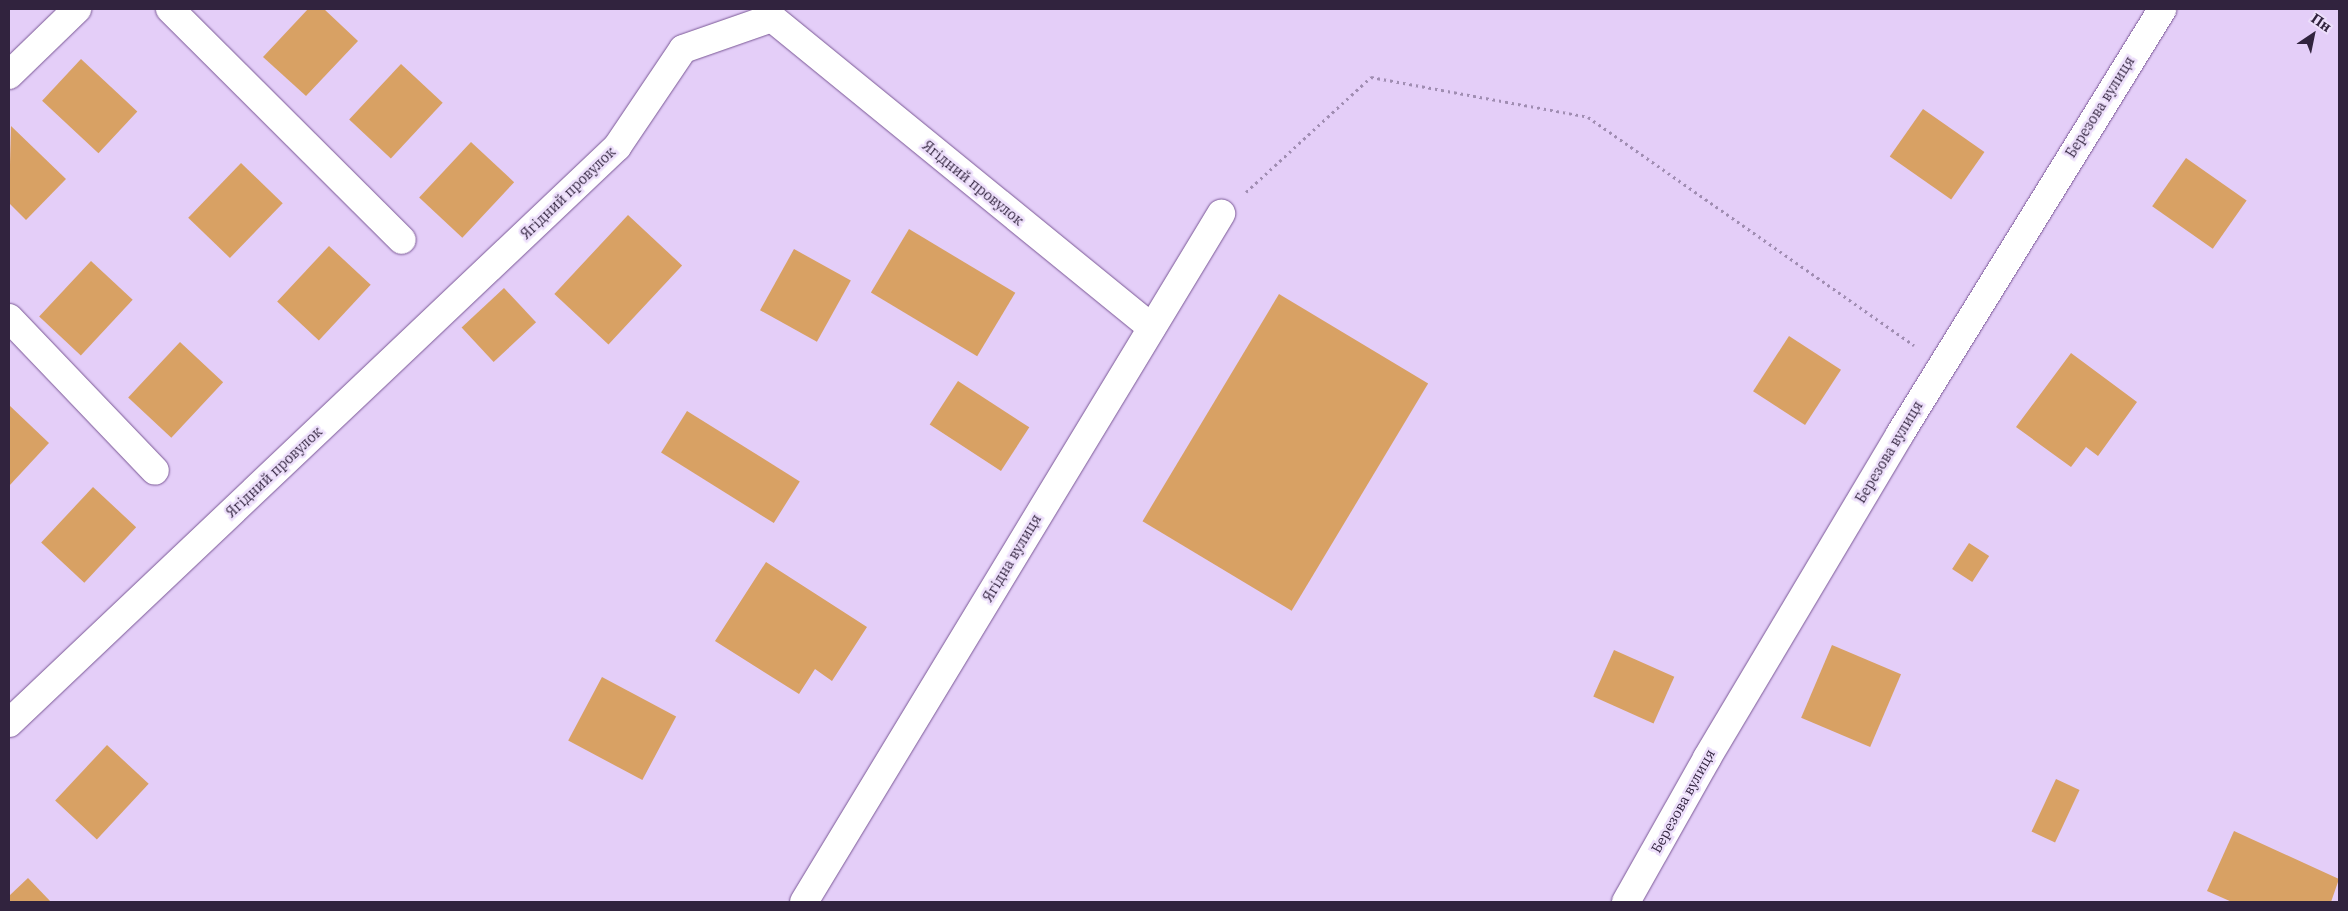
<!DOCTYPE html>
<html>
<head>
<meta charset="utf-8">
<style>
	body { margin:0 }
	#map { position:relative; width:2348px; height:911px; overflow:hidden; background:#e4cef8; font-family:"IBM Plex Serif",serif }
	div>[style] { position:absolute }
	.building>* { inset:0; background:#d8a164; transform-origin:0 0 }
	.path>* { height:3px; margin-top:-1.5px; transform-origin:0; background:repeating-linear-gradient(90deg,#a08db2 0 2.5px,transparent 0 6.5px) }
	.roads { filter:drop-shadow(0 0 1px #795795) drop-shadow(0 0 1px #795795) }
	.minor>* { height:28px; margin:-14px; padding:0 14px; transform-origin:14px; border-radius:14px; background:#fff }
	span { translate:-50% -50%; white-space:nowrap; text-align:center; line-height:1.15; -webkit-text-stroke:5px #eddffb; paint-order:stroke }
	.street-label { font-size:14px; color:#31233e }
	.frame { position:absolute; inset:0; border:10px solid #31233e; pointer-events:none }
	.north { position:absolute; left:2288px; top:10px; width:50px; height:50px; -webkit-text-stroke:4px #eddffb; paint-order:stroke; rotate:34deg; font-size:14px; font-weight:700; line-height:20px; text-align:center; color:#31233e }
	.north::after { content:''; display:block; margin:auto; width:18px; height:22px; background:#31233e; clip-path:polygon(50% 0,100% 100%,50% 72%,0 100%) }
</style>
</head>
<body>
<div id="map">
	<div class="building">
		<i style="clip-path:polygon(308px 9px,324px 9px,358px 41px,306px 96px,263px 57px)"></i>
		<i style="left:81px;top:59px;width:77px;height:57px;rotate:43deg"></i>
		<i style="left:401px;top:64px;width:57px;height:76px;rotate:43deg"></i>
		<i style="left:1923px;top:109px;width:75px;height:58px;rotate:35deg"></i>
		<i style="clip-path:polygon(11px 126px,66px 179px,26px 220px,9px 203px)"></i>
		<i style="left:471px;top:142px;width:59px;height:76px;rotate:43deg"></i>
		<i style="left:2186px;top:158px;width:74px;height:59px;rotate:35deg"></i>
		<i style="left:241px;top:163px;width:58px;height:76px;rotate:44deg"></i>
		<i style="left:628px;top:215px;width:74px;height:108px;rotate:43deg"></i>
		<i style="left:909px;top:229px;width:124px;height:74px;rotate:31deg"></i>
		<i style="left:329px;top:246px;width:57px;height:76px;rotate:43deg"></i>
		<i style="left:794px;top:249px;width:65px;height:70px;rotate:29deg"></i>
		<i style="left:91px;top:261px;width:57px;height:76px;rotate:43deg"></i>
		<i style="left:504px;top:288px;width:47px;height:58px;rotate:47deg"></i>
		<i style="left:1279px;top:294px;width:174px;height:265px;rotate:31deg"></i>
		<i style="left:1789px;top:336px;width:62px;height:66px;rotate:33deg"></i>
		<i style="left:180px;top:342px;width:59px;height:76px;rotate:43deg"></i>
		<i style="clip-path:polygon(2071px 353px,2137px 402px,2098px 456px,2086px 447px,2071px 467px,2016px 427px)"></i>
		<i style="left:958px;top:381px;width:85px;height:52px;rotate:33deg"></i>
		<i style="clip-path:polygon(9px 405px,49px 443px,9px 486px)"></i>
		<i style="left:687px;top:411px;width:133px;height:49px;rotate:32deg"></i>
		<i style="left:93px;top:487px;width:59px;height:76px;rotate:43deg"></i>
		<i style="left:1969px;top:543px;width:24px;height:31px;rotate:33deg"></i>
		<i style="clip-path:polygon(766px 562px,867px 627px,832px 681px,815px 669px,799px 694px,715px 641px)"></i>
		<i style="left:1832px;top:645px;width:75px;height:79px;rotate:23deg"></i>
		<i style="left:1614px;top:650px;width:66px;height:51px;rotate:24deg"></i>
		<i style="left:602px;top:677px;width:84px;height:72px;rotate:28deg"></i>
		<i style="left:107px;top:745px;width:57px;height:76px;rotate:43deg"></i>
		<i style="left:2056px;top:779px;width:26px;height:58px;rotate:25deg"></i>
		<i style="clip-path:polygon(2234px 831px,2339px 879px,2331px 902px,2232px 902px,2207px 891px)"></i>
		<i style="clip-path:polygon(28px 878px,51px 902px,9px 902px,9px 896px)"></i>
	</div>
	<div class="path">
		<i style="left:1246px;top:192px;width:170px;rotate:-42.6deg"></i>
		<i style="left:1371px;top:77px;width:221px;rotate:10.4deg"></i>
		<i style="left:1588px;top:117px;width:398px;rotate:35deg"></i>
	</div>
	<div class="roads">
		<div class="minor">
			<i style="left:170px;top:9px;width:327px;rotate:44.9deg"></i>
			<i style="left:9px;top:75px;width:95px;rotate:-44.1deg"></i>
			<i style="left:9px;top:318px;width:211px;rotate:46.3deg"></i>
			<i style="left:9px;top:723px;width:838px;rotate:-43.45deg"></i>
			<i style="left:617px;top:147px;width:118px;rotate:-56deg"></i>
			<i style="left:683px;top:49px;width:94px;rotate:-19.2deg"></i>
			<i style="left:772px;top:18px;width:490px;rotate:39.2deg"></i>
			<i style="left:804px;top:902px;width:805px;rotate:-58.78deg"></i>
			<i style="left:1626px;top:902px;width:165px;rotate:-60.6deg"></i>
			<i style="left:1707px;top:758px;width:377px;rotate:-59.2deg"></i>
			<i style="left:1900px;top:434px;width:499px;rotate:-58.3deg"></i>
		</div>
	</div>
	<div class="street-label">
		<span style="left:2100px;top:107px;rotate:-58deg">Березова вулиця</span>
		<span style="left:973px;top:183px;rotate:39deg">Ягідний провулок</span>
		<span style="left:568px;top:193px;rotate:-44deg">Ягідний провулок</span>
		<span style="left:1889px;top:452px;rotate:-59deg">Березова вулиця</span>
		<span style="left:274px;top:472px;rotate:-43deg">Ягідний провулок</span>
		<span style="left:1012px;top:558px;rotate:-59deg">Ягідна вулиця</span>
		<span style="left:1683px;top:801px;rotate:-61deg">Березова вулиця</span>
	</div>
	<div class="frame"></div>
	<div class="north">Пн</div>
</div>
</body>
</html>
